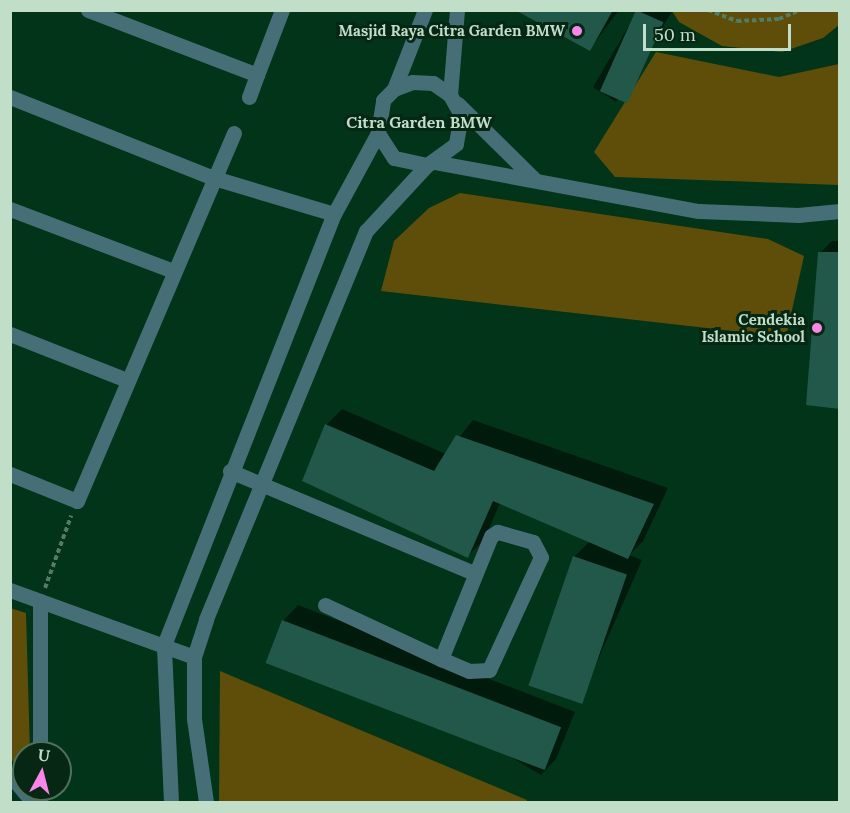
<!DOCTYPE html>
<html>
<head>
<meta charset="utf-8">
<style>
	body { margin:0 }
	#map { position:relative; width:850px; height:813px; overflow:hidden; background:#013418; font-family:Lora,serif }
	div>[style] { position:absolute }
	.green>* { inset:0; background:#5f4e09 }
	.shadow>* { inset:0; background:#0007 }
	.building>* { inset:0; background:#21584a; transform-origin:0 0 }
	.path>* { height:4px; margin-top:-2px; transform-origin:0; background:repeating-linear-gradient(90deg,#527c63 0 4.5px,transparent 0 7.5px) }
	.minor>* { height:15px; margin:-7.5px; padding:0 7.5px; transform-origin:7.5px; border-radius:7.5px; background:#466e77 }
	.dots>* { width:16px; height:16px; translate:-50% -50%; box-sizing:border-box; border:3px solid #062714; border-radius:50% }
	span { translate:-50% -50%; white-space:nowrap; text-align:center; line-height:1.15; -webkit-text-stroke:6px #062714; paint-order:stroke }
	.poi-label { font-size:15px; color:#c0dec8; font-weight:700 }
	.right { translate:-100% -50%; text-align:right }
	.neighbourhood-label { font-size:16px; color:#c0dec8; font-weight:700 }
	.frame { position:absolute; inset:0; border:12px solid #c0dec8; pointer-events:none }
	.north { position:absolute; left:12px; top:741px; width:60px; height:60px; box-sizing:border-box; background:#062714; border:2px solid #50705c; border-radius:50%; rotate:7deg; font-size:16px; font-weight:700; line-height:24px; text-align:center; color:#c0dec8 }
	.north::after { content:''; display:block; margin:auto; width:21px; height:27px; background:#fa87e8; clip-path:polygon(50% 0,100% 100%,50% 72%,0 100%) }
	.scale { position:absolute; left:643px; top:24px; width:148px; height:27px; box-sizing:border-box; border:3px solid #c0dec8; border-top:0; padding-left:8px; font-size:18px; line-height:21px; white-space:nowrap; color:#c0dec8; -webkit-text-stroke:4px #062714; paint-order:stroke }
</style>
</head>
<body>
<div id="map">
	<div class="green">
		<i style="clip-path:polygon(672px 11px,839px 11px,839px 25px,823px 38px,782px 52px,722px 46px,679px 22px)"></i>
		<i style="clip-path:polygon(656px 52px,779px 77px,839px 64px,839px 185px,615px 177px,594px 152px)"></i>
		<i style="clip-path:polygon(460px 193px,768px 239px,804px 256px,786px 337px,381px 291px,394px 241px,429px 208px)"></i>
		<i style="clip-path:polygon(10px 608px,26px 613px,30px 753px,24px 753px,24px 775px,11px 759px)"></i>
		<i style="clip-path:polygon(220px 671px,527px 800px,526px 802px,219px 802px)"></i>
	</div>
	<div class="shadow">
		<i style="clip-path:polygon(518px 10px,619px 10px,590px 49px)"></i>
		<i style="clip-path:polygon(638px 10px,673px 10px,616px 102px,593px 87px)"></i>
		<i style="clip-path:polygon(832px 241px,840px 241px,840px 407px,820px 253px)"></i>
		<i style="clip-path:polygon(342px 409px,446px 454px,473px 420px,668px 488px,643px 541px,629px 555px,642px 560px,587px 685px,571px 701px,574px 557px,590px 541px,500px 503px,484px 540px,468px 556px,326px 425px)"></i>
		<i style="clip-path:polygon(298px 605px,575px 712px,556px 759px,541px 775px,283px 621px)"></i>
	</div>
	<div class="building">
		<i style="clip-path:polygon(515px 10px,613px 10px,590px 51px)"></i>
		<i style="left:636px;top:10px;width:30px;height:89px;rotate:24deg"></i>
		<i style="clip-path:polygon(818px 252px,840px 252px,840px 409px,806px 405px)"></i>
		<i style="clip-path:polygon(325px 424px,434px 471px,456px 435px,654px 504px,628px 559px,493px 501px,468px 558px,302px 481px)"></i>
		<i style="left:573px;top:556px;width:57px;height:137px;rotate:19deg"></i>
		<i style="left:282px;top:620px;width:299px;height:46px;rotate:21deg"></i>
	</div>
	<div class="path">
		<i style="left:708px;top:10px;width:31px;rotate:21deg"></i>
		<i style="left:737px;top:21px;width:42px;rotate:-2.7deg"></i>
		<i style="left:779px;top:19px;width:23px;rotate:-23deg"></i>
		<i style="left:45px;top:588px;width:77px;rotate:-70.1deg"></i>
	</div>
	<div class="minor">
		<i style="left:88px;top:10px;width:181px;rotate:21deg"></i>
		<i style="left:257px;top:75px;width:70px;rotate:-69deg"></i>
		<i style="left:394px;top:89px;width:85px;rotate:-68.6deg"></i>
		<i style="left:450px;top:95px;width:85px;rotate:-85.3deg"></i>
		<i style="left:10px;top:97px;width:219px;rotate:21.7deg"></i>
		<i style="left:214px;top:178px;width:125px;rotate:16.7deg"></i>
		<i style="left:249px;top:97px;width:23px;rotate:-70deg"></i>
		<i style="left:458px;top:104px;width:107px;rotate:44.6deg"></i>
		<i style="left:434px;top:162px;width:269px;rotate:10.5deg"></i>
		<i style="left:699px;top:211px;width:99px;rotate:2.3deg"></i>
		<i style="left:798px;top:215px;width:42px;rotate:-5.4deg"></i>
		<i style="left:10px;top:209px;width:174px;rotate:20.8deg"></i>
		<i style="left:10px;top:334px;width:126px;rotate:21.5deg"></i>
		<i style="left:230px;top:471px;width:264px;rotate:22.7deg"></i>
		<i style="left:10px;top:474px;width:72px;rotate:21.9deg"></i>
		<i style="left:77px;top:501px;width:400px;rotate:-66.9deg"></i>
		<i style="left:10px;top:590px;width:196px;rotate:20deg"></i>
		<i style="left:325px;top:605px;width:128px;rotate:25deg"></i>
		<i style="left:441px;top:659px;width:30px;rotate:23deg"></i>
		<i style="left:469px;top:671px;width:20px;rotate:-3deg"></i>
		<i style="left:489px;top:670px;width:124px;rotate:-65.3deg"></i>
		<i style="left:541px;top:557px;width:17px;rotate:-118deg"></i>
		<i style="left:533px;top:542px;width:37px;rotate:-164deg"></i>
		<i style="left:497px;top:532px;width:7px;rotate:146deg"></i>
		<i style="left:491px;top:536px;width:133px;rotate:112.1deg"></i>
		<i style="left:40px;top:753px;width:152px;rotate:-90deg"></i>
		<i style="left:10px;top:775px;width:35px;rotate:50deg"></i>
		<i style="left:40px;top:802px;width:13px;rotate:-90deg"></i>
		<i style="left:171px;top:802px;width:157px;rotate:-92.6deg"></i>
		<i style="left:164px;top:645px;width:463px;rotate:-68.5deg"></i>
		<i style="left:334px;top:214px;width:92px;rotate:-61.5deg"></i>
		<i style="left:378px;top:133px;width:33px;rotate:-81deg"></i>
		<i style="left:383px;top:100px;width:16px;rotate:-45deg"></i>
		<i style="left:394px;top:89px;width:19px;rotate:-21deg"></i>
		<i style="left:412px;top:82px;width:21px;rotate:3deg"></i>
		<i style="left:433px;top:83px;width:21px;rotate:35deg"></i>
		<i style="left:450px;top:95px;width:23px;rotate:61deg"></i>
		<i style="left:461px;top:115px;width:29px;rotate:100deg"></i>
		<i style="left:456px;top:144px;width:36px;rotate:144deg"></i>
		<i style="left:427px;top:165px;width:34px;rotate:-168deg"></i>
		<i style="left:394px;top:158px;width:30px;rotate:-123deg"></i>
		<i style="left:206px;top:802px;width:84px;rotate:-98.2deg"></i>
		<i style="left:194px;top:719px;width:62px;rotate:-90deg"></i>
		<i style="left:194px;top:657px;width:40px;rotate:-72deg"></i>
		<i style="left:206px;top:619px;width:420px;rotate:-67.6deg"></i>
		<i style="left:366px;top:231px;width:90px;rotate:-47.3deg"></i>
	</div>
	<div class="dots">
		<i style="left:577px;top:31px;background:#fa87e8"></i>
		<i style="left:817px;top:328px;background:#fa87e8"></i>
	</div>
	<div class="poi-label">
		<span class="right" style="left:565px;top:31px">Masjid Raya Citra Garden BMW</span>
		<span class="right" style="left:805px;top:328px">Cendekia<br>Islamic School</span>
	</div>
	<div class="neighbourhood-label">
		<span style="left:419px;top:122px">Citra Garden BMW</span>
	</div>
	<div class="frame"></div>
	<div class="north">U</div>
	<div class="scale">50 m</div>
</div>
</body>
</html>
